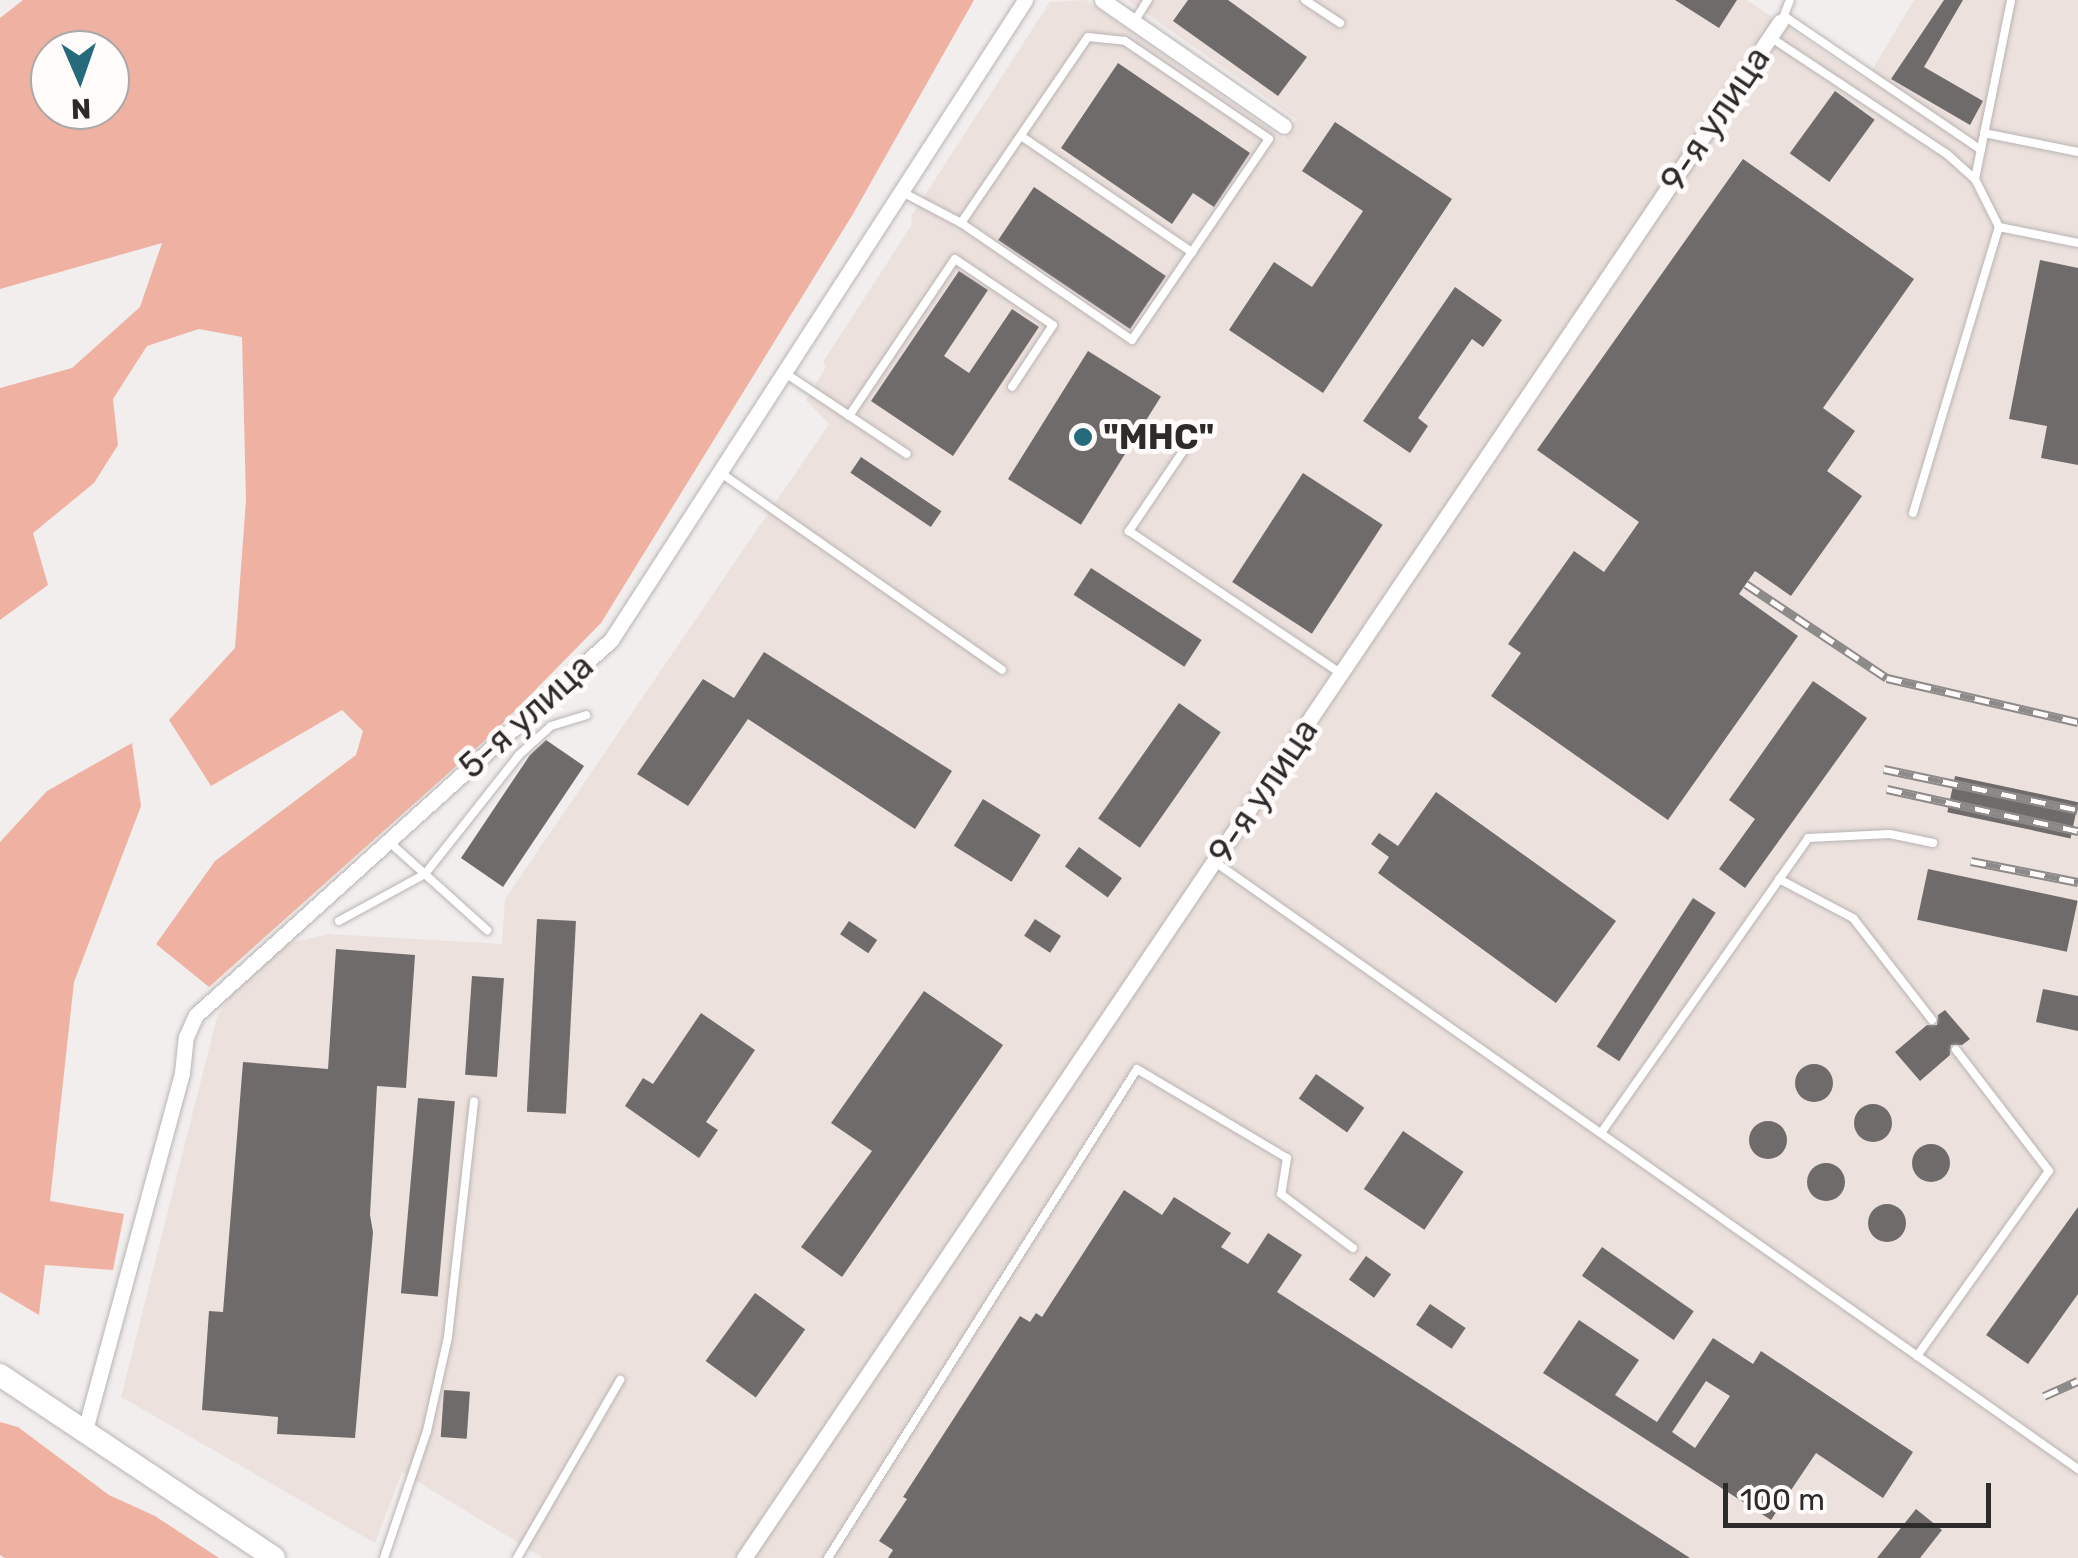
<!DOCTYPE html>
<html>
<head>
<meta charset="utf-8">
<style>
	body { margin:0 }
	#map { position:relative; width:2078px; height:1558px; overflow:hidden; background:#f1eeed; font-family:Rubik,sans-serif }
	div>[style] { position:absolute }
	.built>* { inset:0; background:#ede1dd }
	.green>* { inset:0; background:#efb2a2 }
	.building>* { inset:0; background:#6e6b6a; transform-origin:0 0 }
	.round { border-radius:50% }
	.roads { filter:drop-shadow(0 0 2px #b8b4b3) drop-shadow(0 0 2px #b8b4b3) }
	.lane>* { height:8px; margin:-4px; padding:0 4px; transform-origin:4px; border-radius:4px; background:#fff }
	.street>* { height:15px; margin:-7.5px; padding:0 7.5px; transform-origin:7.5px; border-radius:7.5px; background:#fff }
	.secondary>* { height:22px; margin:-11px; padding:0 11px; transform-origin:11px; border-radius:11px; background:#fff }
	.rail>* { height:9px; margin-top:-4.5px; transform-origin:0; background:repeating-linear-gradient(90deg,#fffbfa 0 15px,#8d8b8a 0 30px); box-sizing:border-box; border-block:2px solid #8d8b8a }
	.dots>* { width:28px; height:28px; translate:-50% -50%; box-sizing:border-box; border:5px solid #fffbfa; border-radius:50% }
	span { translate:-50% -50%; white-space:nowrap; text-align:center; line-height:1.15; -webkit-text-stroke:10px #fffbfa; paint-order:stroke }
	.street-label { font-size:35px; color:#2c2b2a }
	.poi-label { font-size:35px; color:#2c2b2a; font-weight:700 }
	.left { translate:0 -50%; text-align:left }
	.north { position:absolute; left:30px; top:30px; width:100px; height:100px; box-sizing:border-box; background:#fffbfa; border:2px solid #aba8a7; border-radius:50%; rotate:178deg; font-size:28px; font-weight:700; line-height:40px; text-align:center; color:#2c2b2a }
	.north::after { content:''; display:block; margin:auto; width:35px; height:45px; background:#266b7b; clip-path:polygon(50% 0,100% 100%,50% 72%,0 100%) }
	.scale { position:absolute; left:1723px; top:1483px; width:268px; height:45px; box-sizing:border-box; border:5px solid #2c2b2a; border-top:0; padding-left:12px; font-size:30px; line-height:35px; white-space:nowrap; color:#2c2b2a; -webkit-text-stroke:8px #fffbfa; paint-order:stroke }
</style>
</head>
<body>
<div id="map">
	<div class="built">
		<i style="clip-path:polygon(1086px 0,1284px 139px,1296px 119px,1127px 0,1747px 0,1866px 80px,1914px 0,2078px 0,2078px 1558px,543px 1558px,402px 1472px,375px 1543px,121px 1397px,217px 1017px,236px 987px,281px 945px,329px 934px,502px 944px,505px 899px,829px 424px,806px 400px,826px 367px,823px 362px,911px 226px,912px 215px,1050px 2px)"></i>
	</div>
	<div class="green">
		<i style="clip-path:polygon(evenodd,23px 0,974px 0,853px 214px,601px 623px,491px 735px,209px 987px,156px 944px,215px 861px,356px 755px,363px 731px,342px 710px,211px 786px,169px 720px,235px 648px,246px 500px,242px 337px,199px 329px,147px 346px,113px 399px,118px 445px,94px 483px,33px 533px,48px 585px,0 620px,0 388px,72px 368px,140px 307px,162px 243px,0 289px,0 18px,23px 0,50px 50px,110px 50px,110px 110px,50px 110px,50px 50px)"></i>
		<i style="clip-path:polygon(132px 743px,141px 806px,74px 982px,50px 1201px,124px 1214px,113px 1270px,45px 1265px,39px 1315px,0 1292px,0 842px,47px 791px)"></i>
		<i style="clip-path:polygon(0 1422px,18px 1427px,109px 1495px,155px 1516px,219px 1558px,5px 1558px,0 1555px)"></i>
	</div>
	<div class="building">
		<i style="clip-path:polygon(1188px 0,1228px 0,1307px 57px,1278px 96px,1173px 21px)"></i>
		<i style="clip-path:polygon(1675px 0,1737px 0,1719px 28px)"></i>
		<i style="clip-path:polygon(1944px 0,1963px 0,1924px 67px,1983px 101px,1970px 125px,1891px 79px)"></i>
		<i style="clip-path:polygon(1118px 63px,1250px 153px,1214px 207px,1193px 193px,1172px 224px,1061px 148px)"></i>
		<i style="left:1835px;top:91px;width:49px;height:77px;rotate:36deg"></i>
		<i style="clip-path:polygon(1335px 122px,1452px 199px,1323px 393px,1229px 330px,1274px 262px,1312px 287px,1363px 211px,1302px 171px)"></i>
		<i style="clip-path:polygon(1743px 159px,1914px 279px,1823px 408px,1855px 431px,1827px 471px,1862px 496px,1791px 596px,1755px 571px,1739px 594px,1798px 636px,1668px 820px,1491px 696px,1521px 653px,1508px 644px,1574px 551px,1604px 572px,1639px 522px,1537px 450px)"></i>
		<i style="left:1034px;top:187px;width:159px;height:64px;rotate:34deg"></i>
		<i style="clip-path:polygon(2040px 260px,2078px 268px,2078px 465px,2041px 458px,2047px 426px,2009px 419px)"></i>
		<i style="clip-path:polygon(959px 271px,988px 290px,944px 356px,969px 373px,1012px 309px,1039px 327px,953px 456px,871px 401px)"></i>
		<i style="clip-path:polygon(1455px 287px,1502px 320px,1483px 347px,1472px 339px,1418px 418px,1428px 426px,1410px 453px,1363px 421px)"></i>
		<i style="left:1088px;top:351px;width:86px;height:151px;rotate:32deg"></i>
		<i style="left:861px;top:457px;width:97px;height:19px;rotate:34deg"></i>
		<i style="left:1303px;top:473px;width:95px;height:130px;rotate:33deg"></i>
		<i style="left:1091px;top:568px;width:132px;height:32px;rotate:33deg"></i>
		<i style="clip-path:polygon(764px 652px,952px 771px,915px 829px,748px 719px,688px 806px,637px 774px,703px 679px,734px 698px)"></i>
		<i style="clip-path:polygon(1813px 681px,1867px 718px,1745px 888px,1719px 869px,1755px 819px,1729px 800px)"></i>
		<i style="left:1179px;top:703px;width:51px;height:141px;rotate:35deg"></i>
		<i style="clip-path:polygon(546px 740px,584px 766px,503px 887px,461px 858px,530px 755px)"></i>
		<i style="left:1955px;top:776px;width:126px;height:37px;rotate:12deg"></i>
		<i style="clip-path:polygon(1436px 792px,1616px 921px,1556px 1003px,1378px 873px,1389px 857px,1371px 844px,1379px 833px,1398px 846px)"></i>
		<i style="left:983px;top:799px;width:68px;height:55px;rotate:32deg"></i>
		<i style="left:1079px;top:847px;width:53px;height:24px;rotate:36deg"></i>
		<i style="left:1928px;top:869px;width:153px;height:52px;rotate:12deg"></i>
		<i style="left:1693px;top:898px;width:27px;height:177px;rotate:33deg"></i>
		<i style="left:537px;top:919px;width:39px;height:193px;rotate:3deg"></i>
		<i style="left:1035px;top:919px;width:31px;height:20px;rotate:33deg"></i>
		<i style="left:849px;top:921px;width:34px;height:16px;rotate:34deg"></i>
		<i style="clip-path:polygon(336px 949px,415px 955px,406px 1088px,377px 1086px,370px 1215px,373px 1232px,355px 1438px,277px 1434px,278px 1417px,202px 1410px,209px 1311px,223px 1312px,243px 1062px,328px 1069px)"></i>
		<i style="left:472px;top:976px;width:32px;height:99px;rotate:4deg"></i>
		<i style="clip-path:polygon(2043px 989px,2078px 996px,2078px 1031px,2036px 1022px)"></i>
		<i style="clip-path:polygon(924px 991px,1003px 1045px,842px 1277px,801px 1247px,872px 1151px,831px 1123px)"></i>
		<i style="clip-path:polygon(1945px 1010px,1970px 1039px,1962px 1045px,1951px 1045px,1950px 1055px,1920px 1081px,1895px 1052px,1927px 1025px,1937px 1025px,1938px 1015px)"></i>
		<i style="clip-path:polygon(701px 1013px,755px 1050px,706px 1122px,718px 1130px,699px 1158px,625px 1106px,643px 1078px,653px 1084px)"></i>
		<i class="round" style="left:1795px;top:1064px;width:38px;height:38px"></i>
		<i style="left:1316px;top:1074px;width:59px;height:30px;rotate:35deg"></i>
		<i style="left:418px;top:1098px;width:37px;height:196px;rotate:5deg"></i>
		<i class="round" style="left:1854px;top:1104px;width:38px;height:38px"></i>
		<i class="round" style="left:1749px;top:1121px;width:38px;height:38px"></i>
		<i style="left:1403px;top:1131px;width:73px;height:70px;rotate:34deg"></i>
		<i class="round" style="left:1912px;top:1144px;width:38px;height:38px"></i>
		<i class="round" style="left:1807px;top:1163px;width:38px;height:38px"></i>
		<i style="clip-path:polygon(1124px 1190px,1162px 1215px,1174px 1197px,1231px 1233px,1221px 1247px,1248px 1264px,1268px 1233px,1302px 1255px,1277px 1292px,1690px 1558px,888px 1558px,893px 1550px,879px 1541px,907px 1499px,903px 1497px,1020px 1316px,1030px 1322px,1036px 1313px,1042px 1317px)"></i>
		<i class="round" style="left:1868px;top:1204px;width:38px;height:38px"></i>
		<i style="clip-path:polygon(2078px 1207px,2078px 1294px,2028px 1364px,1986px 1335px)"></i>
		<i style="left:1602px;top:1247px;width:112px;height:35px;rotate:35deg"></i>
		<i style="left:1366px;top:1256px;width:31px;height:29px;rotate:36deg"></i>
		<i style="left:755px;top:1293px;width:62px;height:84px;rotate:36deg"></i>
		<i style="left:1430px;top:1304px;width:43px;height:25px;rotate:34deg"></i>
		<i style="clip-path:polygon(evenodd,1579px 1320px,1639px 1360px,1615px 1395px,1657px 1422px,1713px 1338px,1753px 1364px,1761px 1351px,1913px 1452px,1883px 1498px,1816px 1453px,1771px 1520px,1543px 1373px,1579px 1320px,1706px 1381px,1730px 1396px,1695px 1448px,1672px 1432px,1706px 1381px)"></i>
		<i style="left:444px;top:1390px;width:26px;height:47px;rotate:4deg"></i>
		<i style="clip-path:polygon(1916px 1509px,1942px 1530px,1920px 1558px,1877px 1558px)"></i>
	</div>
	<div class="roads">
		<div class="lane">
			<i style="left:1305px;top:0;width:42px;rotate:33.3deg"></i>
			<i style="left:1784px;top:16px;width:238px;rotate:34.2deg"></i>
			<i style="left:1783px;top:18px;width:19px;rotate:-69deg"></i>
			<i style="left:1134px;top:22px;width:26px;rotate:-58deg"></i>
			<i style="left:1770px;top:37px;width:214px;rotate:33.5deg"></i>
			<i style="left:1948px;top:155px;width:36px;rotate:42deg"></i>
			<i style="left:1975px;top:179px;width:54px;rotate:63.4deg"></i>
			<i style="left:1999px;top:227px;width:81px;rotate:11.4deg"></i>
			<i style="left:1984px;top:133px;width:96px;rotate:11.4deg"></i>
			<i style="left:1021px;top:136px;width:207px;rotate:34.2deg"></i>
			<i style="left:1975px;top:179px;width:183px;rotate:-78.6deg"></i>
			<i style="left:902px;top:192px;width:67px;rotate:27.7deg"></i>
			<i style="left:961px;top:223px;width:225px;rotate:-55.7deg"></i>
			<i style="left:1088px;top:37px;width:37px;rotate:6deg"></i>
			<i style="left:1125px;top:41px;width:174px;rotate:34.2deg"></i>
			<i style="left:1269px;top:139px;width:243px;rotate:124.3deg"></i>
			<i style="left:1132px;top:340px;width:207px;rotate:-145.6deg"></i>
			<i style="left:785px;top:373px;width:146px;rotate:33.6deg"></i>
			<i style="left:849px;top:416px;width:189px;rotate:-56deg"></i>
			<i style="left:955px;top:259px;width:118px;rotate:34deg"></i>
			<i style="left:1053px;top:325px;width:74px;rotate:123.5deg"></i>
			<i style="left:1196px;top:432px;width:120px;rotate:124.1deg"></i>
			<i style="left:1129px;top:531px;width:257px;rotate:33.9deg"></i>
			<i style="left:721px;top:473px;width:343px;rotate:35deg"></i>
			<i style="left:1913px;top:513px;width:299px;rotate:-73.3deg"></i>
			<i style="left:387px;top:840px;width:135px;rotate:42deg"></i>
			<i style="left:1215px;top:862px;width:1055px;rotate:35.12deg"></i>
			<i style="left:1779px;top:879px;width:84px;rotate:27.8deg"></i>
			<i style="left:1853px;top:918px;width:129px;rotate:52.2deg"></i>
			<i style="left:339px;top:921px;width:98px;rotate:-28.7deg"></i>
			<i style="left:425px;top:874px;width:152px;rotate:-51.7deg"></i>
			<i style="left:519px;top:755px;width:43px;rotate:-42.2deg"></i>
			<i style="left:551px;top:726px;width:37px;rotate:-17deg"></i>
			<i style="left:1601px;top:1133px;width:360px;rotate:-54.9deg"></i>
			<i style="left:1808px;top:838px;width:82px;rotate:-2.8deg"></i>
			<i style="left:1890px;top:834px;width:44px;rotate:11.8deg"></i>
			<i style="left:1917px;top:1356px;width:227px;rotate:-54.5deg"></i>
			<i style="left:2049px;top:1171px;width:153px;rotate:-127.5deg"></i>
			<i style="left:384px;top:1558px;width:134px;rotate:-71.3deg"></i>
			<i style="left:427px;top:1431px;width:96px;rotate:-77.4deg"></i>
			<i style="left:448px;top:1337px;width:237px;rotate:-83.7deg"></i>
			<i style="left:517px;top:1558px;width:206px;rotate:-59.9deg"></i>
			<i style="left:828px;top:1558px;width:578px;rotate:-57.71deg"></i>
			<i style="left:1137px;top:1069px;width:174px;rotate:30.7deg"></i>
			<i style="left:1287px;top:1158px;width:36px;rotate:99deg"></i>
			<i style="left:1281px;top:1194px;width:90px;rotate:36.9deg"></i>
		</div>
		<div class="street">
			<i style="left:1102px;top:0;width:221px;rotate:34.7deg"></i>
			<i style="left:85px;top:1430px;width:370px;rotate:-74.8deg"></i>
			<i style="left:182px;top:1073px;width:36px;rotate:-84deg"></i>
			<i style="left:186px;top:1037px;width:24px;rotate:-66deg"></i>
			<i style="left:196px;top:1015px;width:559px;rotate:-42.1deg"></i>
			<i style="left:611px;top:640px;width:762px;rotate:-57.1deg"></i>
			<i style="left:744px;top:1558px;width:1853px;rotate:-56deg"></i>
		</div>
		<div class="secondary">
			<i style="left:0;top:1375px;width:329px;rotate:33.7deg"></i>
		</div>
	</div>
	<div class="rail">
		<i style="left:1746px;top:584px;width:169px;rotate:33.7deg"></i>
		<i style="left:1887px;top:678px;width:196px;rotate:13deg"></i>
		<i style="left:1884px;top:769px;width:198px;rotate:11.9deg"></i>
		<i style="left:1887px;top:789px;width:196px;rotate:12.4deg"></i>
		<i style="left:1971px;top:861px;width:109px;rotate:11.1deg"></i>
		<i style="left:2044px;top:1396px;width:37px;rotate:-24deg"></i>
	</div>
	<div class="dots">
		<i style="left:1083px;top:437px;background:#266b7b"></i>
	</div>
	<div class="street-label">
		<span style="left:1715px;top:119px;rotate:-56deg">9-я улица</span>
		<span style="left:526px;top:716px;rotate:-42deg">5-я улица</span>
		<span style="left:1263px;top:791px;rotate:-56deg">9-я улица</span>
	</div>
	<div class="poi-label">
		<span class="left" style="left:1103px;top:437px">"МНС"</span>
	</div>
	<div class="north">N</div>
	<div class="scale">100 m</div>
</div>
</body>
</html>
